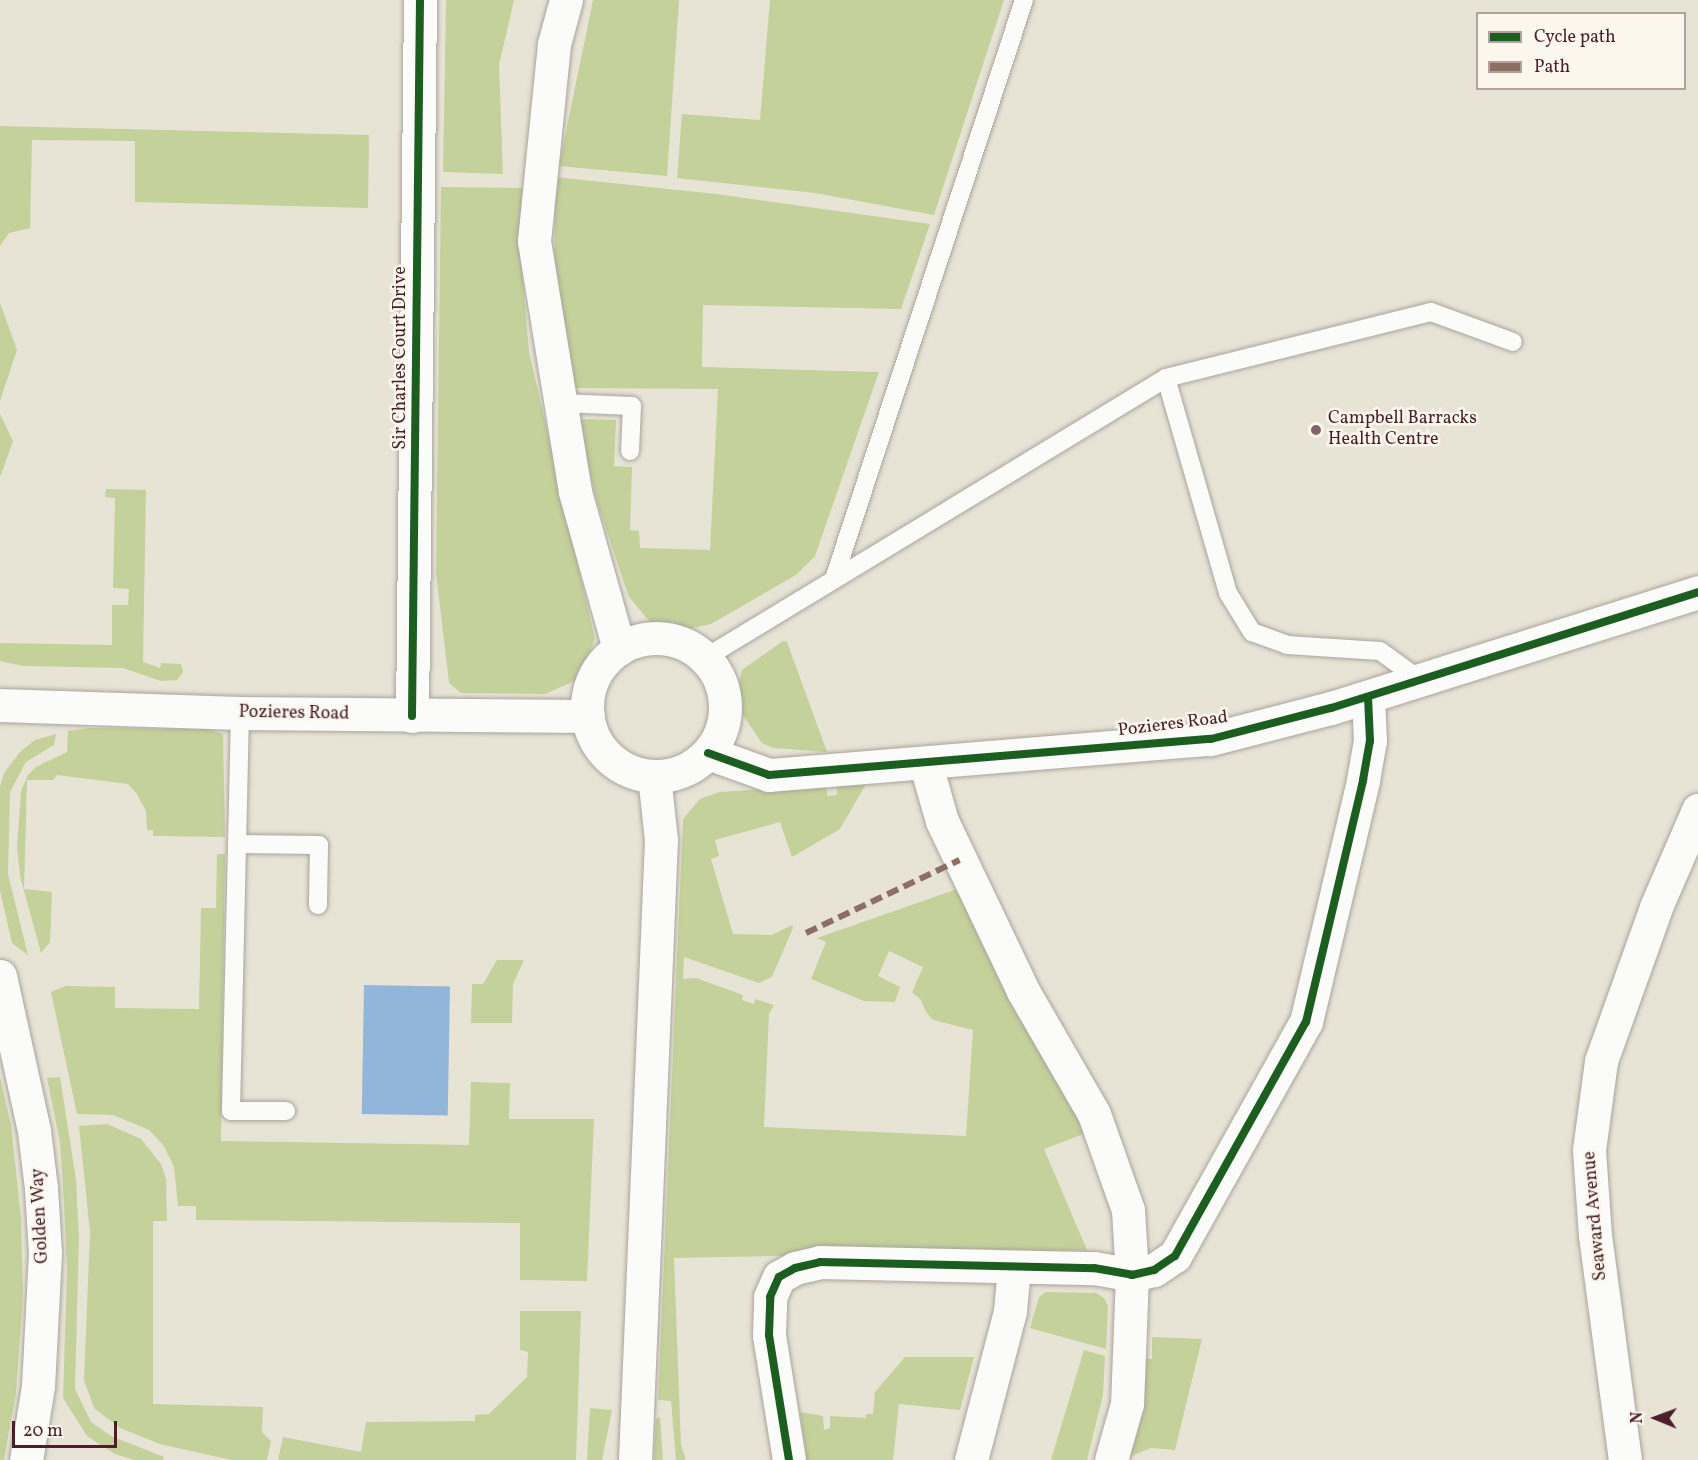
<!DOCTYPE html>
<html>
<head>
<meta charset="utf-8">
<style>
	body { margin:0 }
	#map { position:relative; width:1698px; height:1460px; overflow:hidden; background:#e7e4d6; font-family:Vollkorn,serif }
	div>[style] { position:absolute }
	.green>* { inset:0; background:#c4d19a }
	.water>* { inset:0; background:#92b6d9; transform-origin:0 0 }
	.roads { filter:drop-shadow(0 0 2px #aaa49d) drop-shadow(0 0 2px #aaa49d) }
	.lane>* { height:18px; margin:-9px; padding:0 9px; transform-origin:9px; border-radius:9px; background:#fbfbf9 }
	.street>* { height:33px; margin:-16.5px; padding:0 16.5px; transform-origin:16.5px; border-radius:16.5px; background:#fbfbf9 }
	.street>.ring { margin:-16.5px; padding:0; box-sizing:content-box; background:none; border:33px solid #fbfbf9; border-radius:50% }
	.quiet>* { height:6px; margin-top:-3px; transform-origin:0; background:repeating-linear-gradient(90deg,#8d6e63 0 12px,transparent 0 18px) }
	.cycleway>* { height:8px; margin:-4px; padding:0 4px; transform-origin:4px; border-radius:4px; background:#1b5e20 }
	.dots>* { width:16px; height:16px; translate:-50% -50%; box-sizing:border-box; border:3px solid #fbf7ec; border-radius:50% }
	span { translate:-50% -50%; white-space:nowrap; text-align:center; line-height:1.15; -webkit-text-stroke:5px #fbf7ec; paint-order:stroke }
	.street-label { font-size:18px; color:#4a1f2b }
	.poi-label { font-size:18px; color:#4a1f2b }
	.left { translate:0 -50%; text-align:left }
	.legend { position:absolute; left:1476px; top:12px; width:210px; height:78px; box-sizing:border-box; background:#fbf7ec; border:2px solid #b4a19f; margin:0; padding:8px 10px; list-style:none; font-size:18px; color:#4a1f2b }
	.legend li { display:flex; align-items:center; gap:12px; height:30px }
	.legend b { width:30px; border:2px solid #b4a19f }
	.north { position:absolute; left:1626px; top:1388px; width:60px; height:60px; -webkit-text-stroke:4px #fbf7ec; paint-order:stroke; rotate:271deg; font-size:16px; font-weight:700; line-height:24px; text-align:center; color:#4a1f2b }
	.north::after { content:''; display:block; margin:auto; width:21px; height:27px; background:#4a1f2b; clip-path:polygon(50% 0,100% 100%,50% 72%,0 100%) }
	.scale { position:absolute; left:12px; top:1421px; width:105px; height:27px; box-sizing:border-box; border:3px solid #4a1f2b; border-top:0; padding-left:8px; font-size:18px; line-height:21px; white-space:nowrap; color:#4a1f2b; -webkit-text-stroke:4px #fbf7ec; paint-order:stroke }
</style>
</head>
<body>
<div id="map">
	<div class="green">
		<i style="clip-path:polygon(446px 0,514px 0,499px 65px,503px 174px,443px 172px)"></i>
		<i style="clip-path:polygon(593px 0,679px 0,667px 176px,559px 166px)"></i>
		<i style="clip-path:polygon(770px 0,1004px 0,934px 215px,815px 193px,677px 178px,682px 114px,760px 120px)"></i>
		<i style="clip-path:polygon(0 126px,369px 135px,368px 208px,135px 202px,135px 141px,32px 140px,30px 228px,9px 233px,0 246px)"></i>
		<i style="clip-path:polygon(555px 177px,716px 194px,930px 224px,901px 309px,703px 305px,702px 367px,879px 372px,815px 556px,796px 575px,711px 624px,679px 631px,669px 630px,649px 621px,629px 597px,598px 505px,576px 419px,616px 420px,614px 466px,632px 467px,630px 530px,639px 531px,640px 548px,710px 550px,718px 389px,574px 388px,554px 287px)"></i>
		<i style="clip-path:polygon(441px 187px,523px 188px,519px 234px,529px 352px,595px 639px,581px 678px,545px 694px,461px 693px,449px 683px,436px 573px)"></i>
		<i style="clip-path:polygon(0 303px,17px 350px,0 401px)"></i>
		<i style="clip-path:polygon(0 414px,13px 441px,1px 475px,0 475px)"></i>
		<i style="clip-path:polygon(106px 489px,146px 490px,143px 662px,160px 668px,161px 663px,181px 664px,183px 672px,177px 680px,161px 681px,123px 668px,23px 666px,0 661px,0 643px,112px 645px,112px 605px,128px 605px,129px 589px,113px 588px,115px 498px,105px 497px)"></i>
		<i style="clip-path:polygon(783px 641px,787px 642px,827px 752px,773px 748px,762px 743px,740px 711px,736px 699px,742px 670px)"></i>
		<i style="clip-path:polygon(90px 728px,208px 729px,223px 734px,225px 837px,153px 836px,153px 830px,147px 830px,146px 811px,137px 794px,128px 784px,57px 775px,53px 780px,27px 780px,24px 889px,52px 892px,50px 942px,41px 953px,20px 876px,17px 847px,21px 791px,28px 775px,36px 767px,67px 752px,68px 731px)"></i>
		<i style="clip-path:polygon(56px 734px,54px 745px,26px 762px,10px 792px,8px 874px,28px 955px,12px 943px,0 891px,0 787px,4px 773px,21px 751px,35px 740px)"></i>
		<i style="clip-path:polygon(866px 784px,840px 829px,792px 857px,780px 822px,715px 840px,719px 856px,711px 859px,733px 934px,772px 935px,792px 925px,793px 928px,772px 977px,759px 983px,684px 957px,683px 979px,696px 978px,743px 995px,742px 1000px,754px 1004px,755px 999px,774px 1005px,769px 1014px,764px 1127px,966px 1136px,973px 1030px,933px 1020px,926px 1012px,921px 1000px,912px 992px,923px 967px,889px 951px,878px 976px,900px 987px,895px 1002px,864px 1001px,811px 979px,826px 942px,817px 938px,963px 887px,1086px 1133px,1044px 1149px,1087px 1250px,674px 1258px,681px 1445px,686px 1460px,676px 1460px,671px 1401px,658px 1400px,683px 819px,700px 799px,720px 792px,827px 785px,827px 796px,837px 795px,837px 785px)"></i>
		<i style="clip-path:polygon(217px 854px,225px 854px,221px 1141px,469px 1145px,471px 1082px,510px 1083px,509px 1119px,594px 1119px,587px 1281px,520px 1280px,520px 1223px,196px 1220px,196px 1206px,178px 1206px,174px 1167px,164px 1146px,149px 1130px,113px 1115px,77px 1114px,51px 992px,66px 986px,115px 987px,115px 1008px,199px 1009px,201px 908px,216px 908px)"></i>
		<i style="clip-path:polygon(497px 960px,524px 960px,513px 984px,512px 1023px,471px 1023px,472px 984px,483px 984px)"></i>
		<i style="clip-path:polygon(0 1077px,11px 1125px,21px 1217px,23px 1294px,16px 1393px,4px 1460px,0 1460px)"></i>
		<i style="clip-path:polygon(60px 1077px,76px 1180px,79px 1237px,75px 1389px,91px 1422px,111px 1436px,164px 1457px,163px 1460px,134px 1460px,115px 1454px,87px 1436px,63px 1398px,67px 1270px,64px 1204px,60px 1142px,47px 1078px)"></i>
		<i style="clip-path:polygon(107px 1124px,141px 1139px,161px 1164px,166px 1179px,167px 1221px,153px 1221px,153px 1404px,263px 1407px,262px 1432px,271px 1441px,267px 1460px,231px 1460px,160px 1444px,120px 1428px,94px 1408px,84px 1380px,90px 1232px,79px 1126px)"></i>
		<i style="clip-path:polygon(1046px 1292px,1096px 1293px,1104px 1298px,1108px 1306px,1106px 1349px,1030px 1328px,1039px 1297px)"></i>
		<i style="clip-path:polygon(520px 1311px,581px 1311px,576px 1460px,278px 1460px,283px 1437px,361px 1452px,366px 1422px,475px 1421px,475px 1415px,489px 1414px,527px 1377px,528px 1352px,520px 1350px)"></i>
		<i style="clip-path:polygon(1152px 1337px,1202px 1339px,1175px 1450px,1151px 1448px,1129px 1457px,1143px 1404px,1145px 1359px,1152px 1359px)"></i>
		<i style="clip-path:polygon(1084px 1350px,1105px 1356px,1103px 1395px,1087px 1460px,1051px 1460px)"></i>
		<i style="clip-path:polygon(905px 1357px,974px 1357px,960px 1410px,899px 1404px,893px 1460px,807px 1460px,800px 1412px,823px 1416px,824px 1430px,830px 1428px,830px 1416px,866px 1418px,866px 1414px,873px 1414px,875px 1392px)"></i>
		<i style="clip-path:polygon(590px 1408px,612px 1410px,602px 1460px,587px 1460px)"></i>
		<i style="clip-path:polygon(660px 1417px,663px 1460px,654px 1460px,656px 1419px)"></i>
	</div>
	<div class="water">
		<i style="left:364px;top:985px;width:86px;height:129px;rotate:1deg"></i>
	</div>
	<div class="roads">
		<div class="lane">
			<i style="left:1166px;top:378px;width:273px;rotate:-14deg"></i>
			<i style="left:1431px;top:312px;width:87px;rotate:20.1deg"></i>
			<i style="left:561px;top:403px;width:71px;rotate:2.4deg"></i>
			<i style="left:632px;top:406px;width:45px;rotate:92.5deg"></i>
			<i style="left:834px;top:579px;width:609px;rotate:-71.83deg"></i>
			<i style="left:705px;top:658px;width:539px;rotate:-31.27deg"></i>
			<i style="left:1166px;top:378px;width:224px;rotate:73.9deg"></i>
			<i style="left:1228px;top:593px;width:46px;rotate:58.4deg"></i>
			<i style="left:1252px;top:632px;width:37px;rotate:20deg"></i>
			<i style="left:1287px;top:645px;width:93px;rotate:3.7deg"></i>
			<i style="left:1380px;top:651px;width:49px;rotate:35.9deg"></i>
			<i style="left:240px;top:713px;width:398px;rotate:91.3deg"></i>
			<i style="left:231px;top:1111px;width:55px"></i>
			<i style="left:237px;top:844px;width:82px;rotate:0.7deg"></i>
			<i style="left:319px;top:845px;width:60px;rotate:91deg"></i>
		</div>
		<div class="street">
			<i style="left:566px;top:0;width:46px;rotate:105.3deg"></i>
			<i style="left:554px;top:44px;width:198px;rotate:95.8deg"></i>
			<i style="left:534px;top:241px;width:254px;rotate:80.7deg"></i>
			<i style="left:575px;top:492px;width:163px;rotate:74.3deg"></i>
			<i class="ring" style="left:587px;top:638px;width:105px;height:105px"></i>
			<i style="left:0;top:705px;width:240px;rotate:1.9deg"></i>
			<i style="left:240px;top:713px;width:348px;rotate:0.5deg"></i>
			<i style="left:412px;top:716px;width:716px;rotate:-89.36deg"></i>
			<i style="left:708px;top:753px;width:65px;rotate:19.8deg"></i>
			<i style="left:769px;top:775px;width:443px;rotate:-4.7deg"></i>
			<i style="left:1211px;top:739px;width:124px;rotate:-14.5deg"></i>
			<i style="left:1331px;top:708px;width:385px;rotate:-17.5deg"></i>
			<i style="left:926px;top:765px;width:58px;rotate:74.1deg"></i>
			<i style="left:942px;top:821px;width:188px;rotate:64.5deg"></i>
			<i style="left:1023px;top:991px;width:142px;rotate:60deg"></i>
			<i style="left:1094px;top:1114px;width:102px;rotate:70.5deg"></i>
			<i style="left:1128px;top:1210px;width:65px;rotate:86.5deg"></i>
			<i style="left:1132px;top:1275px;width:129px;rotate:92.2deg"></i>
			<i style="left:1127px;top:1404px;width:58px;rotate:105.9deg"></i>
			<i style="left:0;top:976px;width:159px;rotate:77.6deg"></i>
			<i style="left:34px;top:1131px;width:57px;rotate:83deg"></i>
			<i style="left:41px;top:1188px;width:65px;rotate:86.5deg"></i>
			<i style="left:45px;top:1253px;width:133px;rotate:93deg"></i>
			<i style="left:38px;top:1386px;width:75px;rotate:99.2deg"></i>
			<i style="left:635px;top:1460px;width:621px;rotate:-87.6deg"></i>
			<i style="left:661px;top:840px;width:64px;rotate:-96.2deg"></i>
			<i style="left:789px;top:1460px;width:127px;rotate:-99.1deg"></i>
			<i style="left:769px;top:1335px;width:38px;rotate:-88deg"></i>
			<i style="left:770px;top:1297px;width:22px;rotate:-66deg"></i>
			<i style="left:779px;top:1277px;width:18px;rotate:-29deg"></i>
			<i style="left:795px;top:1268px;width:26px;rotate:-13deg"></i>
			<i style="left:820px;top:1262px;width:274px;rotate:1.3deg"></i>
			<i style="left:1094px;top:1268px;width:39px;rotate:10deg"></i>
			<i style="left:1132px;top:1275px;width:23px;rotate:-13deg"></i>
			<i style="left:1154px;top:1270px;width:25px;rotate:-34deg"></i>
			<i style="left:1175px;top:1256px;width:268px;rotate:-60.8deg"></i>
			<i style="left:1306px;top:1022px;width:249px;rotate:-76.7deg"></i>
			<i style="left:1363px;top:780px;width:40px;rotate:-80deg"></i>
			<i style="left:1370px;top:741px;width:44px;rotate:-92.6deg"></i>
			<i style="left:971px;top:1460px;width:154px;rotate:-75.3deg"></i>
			<i style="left:1010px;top:1311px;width:44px;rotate:-84.8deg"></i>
			<i style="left:1625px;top:1460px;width:226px;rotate:-97.6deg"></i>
			<i style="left:1595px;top:1236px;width:86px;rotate:-94deg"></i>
			<i style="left:1589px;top:1150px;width:90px;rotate:-82.3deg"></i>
			<i style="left:1601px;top:1061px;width:164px;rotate:-70.3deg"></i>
			<i style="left:1656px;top:907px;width:106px;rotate:-66.6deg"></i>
		</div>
	</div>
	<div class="quiet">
		<i style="left:806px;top:933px;width:170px;rotate:-25.4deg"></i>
	</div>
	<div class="cycleway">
		<i style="left:412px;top:716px;width:716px;rotate:-89.36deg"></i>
		<i style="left:708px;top:753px;width:65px;rotate:19.8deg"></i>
		<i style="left:769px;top:775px;width:443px;rotate:-4.7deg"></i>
		<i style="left:1211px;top:739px;width:124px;rotate:-14.5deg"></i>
		<i style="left:1331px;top:708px;width:385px;rotate:-17.5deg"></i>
		<i style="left:789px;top:1460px;width:127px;rotate:-99.1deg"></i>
		<i style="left:769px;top:1335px;width:38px;rotate:-88deg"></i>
		<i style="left:770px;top:1297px;width:22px;rotate:-66deg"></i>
		<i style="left:779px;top:1277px;width:18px;rotate:-29deg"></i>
		<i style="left:795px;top:1268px;width:26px;rotate:-13deg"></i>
		<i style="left:820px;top:1262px;width:274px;rotate:1.3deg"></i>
		<i style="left:1094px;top:1268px;width:39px;rotate:10deg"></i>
		<i style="left:1132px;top:1275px;width:23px;rotate:-13deg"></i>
		<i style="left:1154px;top:1270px;width:25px;rotate:-34deg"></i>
		<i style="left:1175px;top:1256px;width:268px;rotate:-60.8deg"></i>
		<i style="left:1306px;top:1022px;width:249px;rotate:-76.7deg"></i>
		<i style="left:1363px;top:780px;width:40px;rotate:-80deg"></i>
		<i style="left:1370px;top:741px;width:44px;rotate:-92.6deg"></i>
	</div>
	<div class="dots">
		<i style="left:1316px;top:430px;background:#816467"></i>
	</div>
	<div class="street-label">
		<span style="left:401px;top:358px;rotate:-90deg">Sir Charles Court Drive</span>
		<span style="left:294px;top:714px;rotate:1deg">Pozieres Road</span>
		<span style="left:1173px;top:725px;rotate:-7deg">Pozieres Road</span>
		<span style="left:41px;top:1216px;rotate:-93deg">Golden Way</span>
		<span style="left:1596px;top:1216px;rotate:-95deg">Seaward Avenue</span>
	</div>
	<div class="poi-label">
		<span class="left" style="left:1328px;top:430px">Campbell Barracks<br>Health Centre</span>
	</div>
	<ul class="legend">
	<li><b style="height:8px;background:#1b5e20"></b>Cycle path</li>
	<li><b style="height:8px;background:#8d6e63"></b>Path</li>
	</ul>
	<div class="north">N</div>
	<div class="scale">20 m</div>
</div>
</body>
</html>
